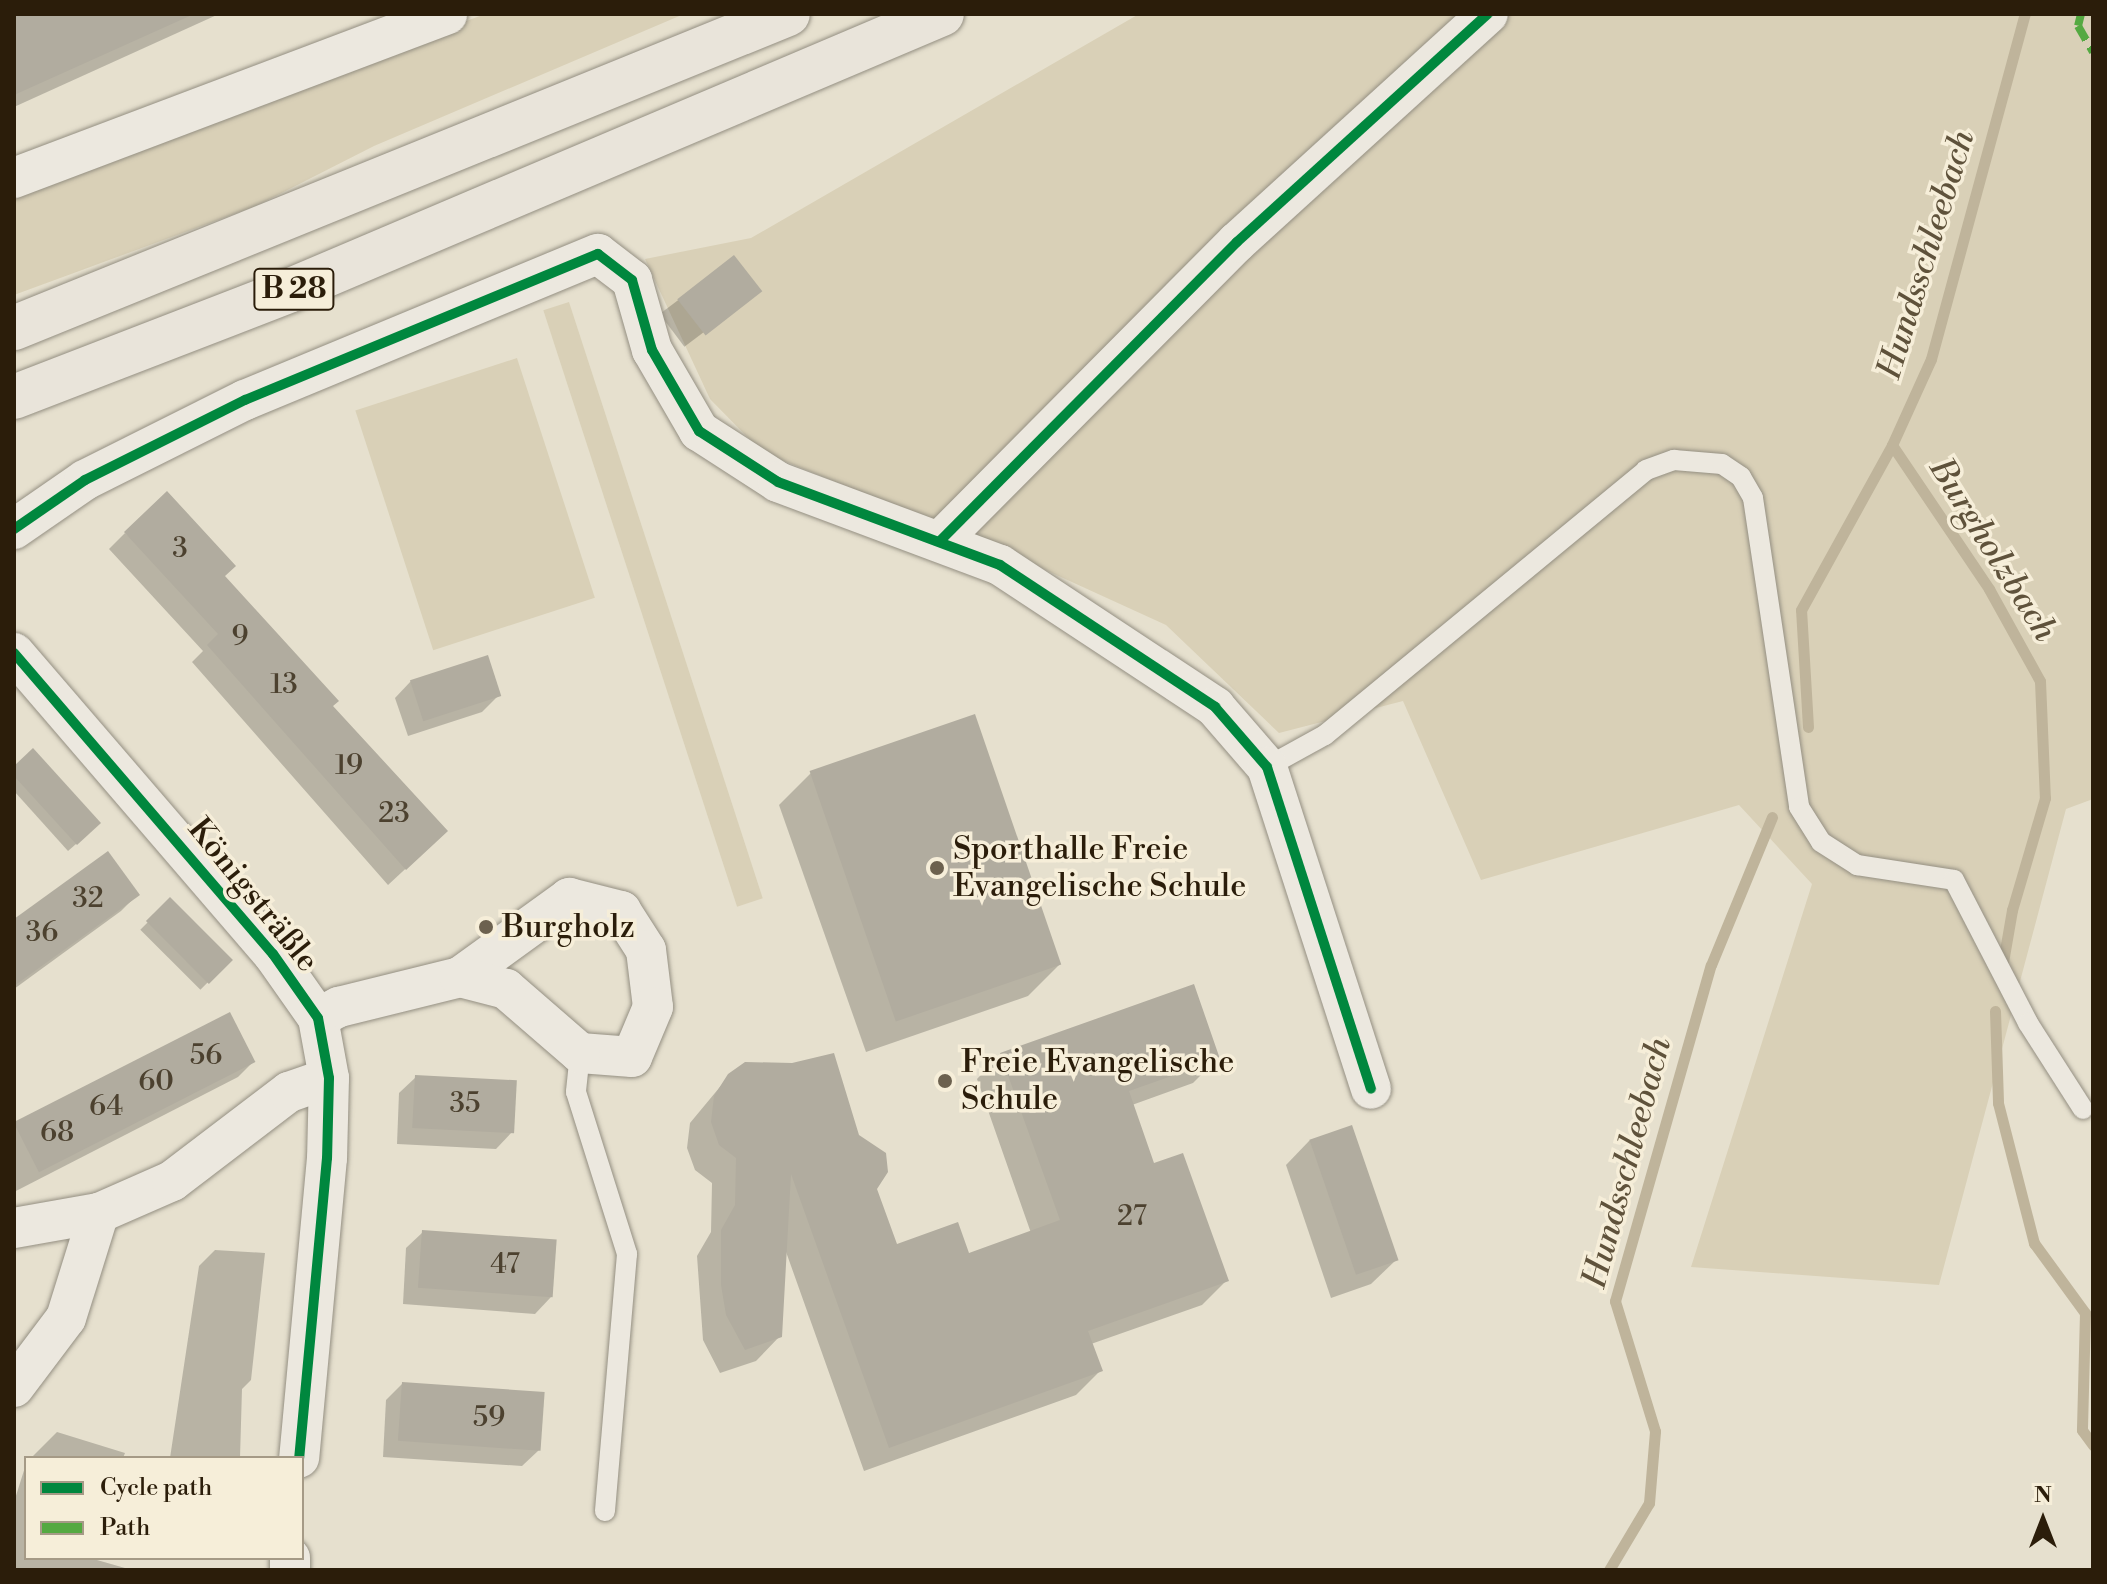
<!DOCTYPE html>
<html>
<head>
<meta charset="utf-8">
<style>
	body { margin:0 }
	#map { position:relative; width:2107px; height:1584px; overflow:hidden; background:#e6e0ce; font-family:"Libre Bodoni",serif }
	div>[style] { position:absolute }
	.green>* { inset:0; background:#d9d0b7; transform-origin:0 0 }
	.shadow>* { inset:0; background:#0003; transform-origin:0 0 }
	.stream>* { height:11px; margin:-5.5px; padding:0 5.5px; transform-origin:5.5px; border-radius:5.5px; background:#bfb49b }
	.building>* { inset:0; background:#b1ac9f; transform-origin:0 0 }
	.roads { filter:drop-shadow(0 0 2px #948f82) drop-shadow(0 0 2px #948f82) }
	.lane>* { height:20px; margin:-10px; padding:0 10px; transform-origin:10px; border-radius:10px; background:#ece8df }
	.street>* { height:40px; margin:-20px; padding:0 20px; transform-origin:20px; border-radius:20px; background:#ece8df }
	.highway>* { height:44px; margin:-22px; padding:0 22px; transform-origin:22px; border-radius:22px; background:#e9e4da }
	.quiet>* { height:8px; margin-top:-4px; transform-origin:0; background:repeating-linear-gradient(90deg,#54a941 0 16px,transparent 0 24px) }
	.cycleway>* { height:10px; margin:-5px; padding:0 5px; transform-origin:5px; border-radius:5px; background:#00873e }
	.dots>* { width:22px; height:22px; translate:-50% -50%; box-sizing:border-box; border:4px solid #f6eed9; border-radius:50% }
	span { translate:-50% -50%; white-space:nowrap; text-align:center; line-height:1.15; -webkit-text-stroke:7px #f6eed9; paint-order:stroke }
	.number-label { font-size:28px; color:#4c412f }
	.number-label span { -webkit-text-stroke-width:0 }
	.shield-label span { padding:2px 6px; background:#f6eed9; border:2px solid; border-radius:6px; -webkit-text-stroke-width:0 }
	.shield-label { font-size:30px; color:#2b1d0a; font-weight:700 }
	.poi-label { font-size:32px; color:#2b1d0a }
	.left { translate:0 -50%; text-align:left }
	.street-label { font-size:32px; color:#2b1d0a }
	.water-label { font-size:34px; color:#5f523b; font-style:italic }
	.frame { position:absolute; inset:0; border:16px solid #2b1d0a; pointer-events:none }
	.legend { position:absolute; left:24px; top:1456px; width:280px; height:104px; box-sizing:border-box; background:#f6eed9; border:2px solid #a59a86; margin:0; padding:10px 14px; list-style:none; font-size:24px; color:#2b1d0a }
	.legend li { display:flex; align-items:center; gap:16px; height:40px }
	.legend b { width:40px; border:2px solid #a59a86 }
	.north { position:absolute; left:2003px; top:1480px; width:80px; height:80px; -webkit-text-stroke:6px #f6eed9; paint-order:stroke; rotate:0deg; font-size:22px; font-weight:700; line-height:32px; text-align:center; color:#2b1d0a }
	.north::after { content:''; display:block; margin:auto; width:28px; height:36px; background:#2b1d0a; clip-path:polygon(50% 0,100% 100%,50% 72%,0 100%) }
</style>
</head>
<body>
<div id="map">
	<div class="green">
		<i style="clip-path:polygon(485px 14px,684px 14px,374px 146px,256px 206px,14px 295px,14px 192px)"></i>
		<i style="clip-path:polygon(1139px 14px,2093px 14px,2093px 799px,2066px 809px,1939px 1285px,1691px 1267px,1812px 884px,1739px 805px,1481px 880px,1403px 701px,1279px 733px,1166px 625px,984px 542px,762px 452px,710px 399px,645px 259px,751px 238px)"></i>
		<i style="left:569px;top:302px;width:627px;height:27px;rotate:72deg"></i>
		<i style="left:517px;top:358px;width:252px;height:170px;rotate:72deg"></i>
	</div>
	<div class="shadow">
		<i style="clip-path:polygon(14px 14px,219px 14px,14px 107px)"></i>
		<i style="left:734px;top:258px;width:41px;height:93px;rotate:53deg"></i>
		<i style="clip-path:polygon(125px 533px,331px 707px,429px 847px,388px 885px,192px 662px,203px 651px,109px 549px)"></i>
		<i style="clip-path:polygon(411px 681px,499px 695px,482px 712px,408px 736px,395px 698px)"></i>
		<i style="clip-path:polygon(14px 769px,91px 831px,68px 851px,14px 791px)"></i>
		<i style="clip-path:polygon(811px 773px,1060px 964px,1028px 996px,866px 1052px,779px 805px)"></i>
		<i style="clip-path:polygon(137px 895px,121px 911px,14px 989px,14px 921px)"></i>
		<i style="left:170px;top:900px;width:85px;height:42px;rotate:45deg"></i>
		<i style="clip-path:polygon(1001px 1054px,1218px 1058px,1193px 1083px,1132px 1105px,1153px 1166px,1227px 1280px,1202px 1305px,1091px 1344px,1100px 1371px,1076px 1395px,864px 1471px,785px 1249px,780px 1336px,756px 1361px,720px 1373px,703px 1340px,697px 1256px,711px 1232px,712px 1183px,695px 1170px,687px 1148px,690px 1123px,729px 1076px,875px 1188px,896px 1247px,968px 1255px,1031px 1233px,977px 1079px)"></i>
		<i style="clip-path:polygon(253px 1062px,238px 1077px,14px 1192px,14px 1125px)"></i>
		<i style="clip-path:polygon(416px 1077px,512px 1132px,496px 1149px,397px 1144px,399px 1093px)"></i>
		<i style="clip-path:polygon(1310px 1140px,1396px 1260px,1371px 1284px,1331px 1298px,1286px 1165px)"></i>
		<i style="clip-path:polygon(423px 1232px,551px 1297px,535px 1314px,403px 1304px,406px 1248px)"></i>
		<i style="clip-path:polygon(215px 1250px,265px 1253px,251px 1380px,242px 1389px,240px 1458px,170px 1458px,199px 1266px)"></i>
		<i style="clip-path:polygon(402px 1384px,539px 1450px,522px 1466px,383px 1457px,386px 1400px)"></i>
		<i style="clip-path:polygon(57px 1432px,125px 1453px,123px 1458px,31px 1458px)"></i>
		<i style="clip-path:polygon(26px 1464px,26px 1558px,90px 1558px,132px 1570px,14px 1570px,14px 1502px)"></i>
	</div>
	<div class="stream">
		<i style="left:1892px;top:445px;width:174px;rotate:56deg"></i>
		<i style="left:1989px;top:589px;width:105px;rotate:61deg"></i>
		<i style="left:2040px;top:681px;width:117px;rotate:87.6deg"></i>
		<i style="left:2045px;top:798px;width:117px;rotate:106.4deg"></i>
		<i style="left:2012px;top:910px;width:59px;rotate:99.8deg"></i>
		<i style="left:1808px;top:727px;width:117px;rotate:-93.4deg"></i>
		<i style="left:1801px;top:610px;width:188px;rotate:-61.1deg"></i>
		<i style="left:1892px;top:445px;width:94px;rotate:-65.6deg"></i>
		<i style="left:1931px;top:359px;width:358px;rotate:-74.8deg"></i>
		<i style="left:1995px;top:1011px;width:92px;rotate:88.1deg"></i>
		<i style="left:1998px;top:1103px;width:145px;rotate:75.6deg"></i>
		<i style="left:2034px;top:1243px;width:87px;rotate:53.9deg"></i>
		<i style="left:2085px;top:1313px;width:117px;rotate:91.5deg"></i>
		<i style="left:2082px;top:1430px;width:19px;rotate:54deg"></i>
		<i style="left:1609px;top:1570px;width:78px;rotate:-59.2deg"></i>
		<i style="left:1649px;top:1503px;width:72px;rotate:-85.2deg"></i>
		<i style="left:1655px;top:1431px;width:136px;rotate:-107.1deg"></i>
		<i style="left:1615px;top:1301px;width:349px;rotate:-74.1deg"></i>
		<i style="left:1711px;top:965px;width:160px;rotate:-67.6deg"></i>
	</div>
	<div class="building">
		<i style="clip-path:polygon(14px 14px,194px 14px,14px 95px)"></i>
		<i style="left:734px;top:255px;width:46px;height:72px;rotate:52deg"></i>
		<i style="clip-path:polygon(167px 491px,236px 566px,225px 576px,339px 701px,333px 706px,448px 831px,406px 870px,207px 645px,218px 634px,124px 532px)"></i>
		<i style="left:488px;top:655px;width:43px;height:82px;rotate:72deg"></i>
		<i style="left:975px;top:714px;width:265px;height:175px;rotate:71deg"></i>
		<i style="clip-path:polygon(33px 748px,101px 823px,77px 845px,14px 776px,14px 766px)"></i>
		<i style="clip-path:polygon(108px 851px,140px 895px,14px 986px,14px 919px)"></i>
		<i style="left:170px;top:897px;width:89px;height:34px;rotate:45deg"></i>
		<i style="clip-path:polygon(1194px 984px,1220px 1059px,1129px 1091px,1154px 1163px,1183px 1153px,1229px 1281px,1088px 1331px,1103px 1371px,889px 1448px,791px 1174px,782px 1337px,745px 1350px,726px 1315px,721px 1285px,721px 1230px,735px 1205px,736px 1158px,719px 1145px,711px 1122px,714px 1096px,728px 1074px,745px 1062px,792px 1063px,834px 1053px,859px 1135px,886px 1153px,888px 1172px,877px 1189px,897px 1244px,958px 1222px,969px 1253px,1060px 1220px,1000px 1053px)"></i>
		<i style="left:230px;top:1012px;width:56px;height:243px;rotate:63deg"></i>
		<i style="left:415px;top:1075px;width:102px;height:53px;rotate:3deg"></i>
		<i style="left:1352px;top:1125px;width:143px;height:45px;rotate:71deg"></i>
		<i style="left:422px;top:1230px;width:135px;height:58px;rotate:4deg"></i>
		<i style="left:402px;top:1382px;width:143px;height:59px;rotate:4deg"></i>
	</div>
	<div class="roads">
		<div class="lane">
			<i style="left:1267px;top:767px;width:66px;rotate:-28.9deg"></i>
			<i style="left:1325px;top:735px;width:416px;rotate:-39.5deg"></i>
			<i style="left:1646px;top:470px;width:30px;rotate:-20deg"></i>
			<i style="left:1674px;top:460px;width:48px;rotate:4.8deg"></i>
			<i style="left:1722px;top:464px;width:23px;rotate:34deg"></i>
			<i style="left:1741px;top:477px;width:24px;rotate:60deg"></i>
			<i style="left:1753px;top:498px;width:312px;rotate:81.5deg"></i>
			<i style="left:1799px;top:807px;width:41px;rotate:57.8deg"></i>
			<i style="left:1821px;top:842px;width:43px;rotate:32.6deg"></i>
			<i style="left:1857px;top:865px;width:98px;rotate:8.8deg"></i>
			<i style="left:1954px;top:880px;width:161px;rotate:62.6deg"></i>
			<i style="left:2028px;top:1023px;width:102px;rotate:57.4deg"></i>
			<i style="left:580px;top:1053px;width:39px;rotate:96deg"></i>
			<i style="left:576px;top:1092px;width:170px;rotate:72.5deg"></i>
			<i style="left:627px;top:1254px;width:258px;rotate:94.9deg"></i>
		</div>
		<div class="street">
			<i style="left:14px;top:178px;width:463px;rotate:-20.7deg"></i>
			<i style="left:14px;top:529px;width:86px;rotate:-34.6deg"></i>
			<i style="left:85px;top:480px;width:179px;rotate:-26.6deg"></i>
			<i style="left:245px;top:400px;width:382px;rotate:-22.5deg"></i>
			<i style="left:598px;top:254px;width:43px;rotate:37.4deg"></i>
			<i style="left:632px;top:280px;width:73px;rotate:74.1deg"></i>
			<i style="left:652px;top:350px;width:94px;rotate:59.9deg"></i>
			<i style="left:699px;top:431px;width:94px;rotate:32.8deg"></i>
			<i style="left:778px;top:482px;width:237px;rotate:20.5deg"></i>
			<i style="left:1000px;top:565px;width:258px;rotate:33.4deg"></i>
			<i style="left:1215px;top:707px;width:79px;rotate:49.1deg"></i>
			<i style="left:1267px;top:767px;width:338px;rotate:72.1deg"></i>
			<i style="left:940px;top:541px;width:421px;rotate:-45.2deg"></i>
			<i style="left:1237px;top:242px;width:339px;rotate:-42.3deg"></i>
			<i style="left:14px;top:653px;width:397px;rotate:49.3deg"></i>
			<i style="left:273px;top:954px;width:78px;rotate:54.9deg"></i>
			<i style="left:318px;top:1018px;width:61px;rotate:79.6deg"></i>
			<i style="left:329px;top:1078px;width:80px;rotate:91.4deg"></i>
			<i style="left:327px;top:1158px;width:301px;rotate:95.3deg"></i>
			<i style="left:318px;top:1018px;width:24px;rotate:-28deg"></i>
			<i style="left:339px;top:1007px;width:125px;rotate:-13.9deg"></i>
			<i style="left:460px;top:977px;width:135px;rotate:-35.9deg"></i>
			<i style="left:569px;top:898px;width:54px;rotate:14deg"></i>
			<i style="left:621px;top:911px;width:46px;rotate:57.3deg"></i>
			<i style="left:646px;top:950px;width:57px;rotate:83deg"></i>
			<i style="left:653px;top:1007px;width:54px;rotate:112.8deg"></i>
			<i style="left:632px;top:1057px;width:52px;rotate:-175.6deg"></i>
			<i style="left:580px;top:1053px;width:98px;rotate:-139.1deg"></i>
			<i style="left:506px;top:989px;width:48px;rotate:-165.4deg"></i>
			<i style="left:14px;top:1228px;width:86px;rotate:-10deg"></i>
			<i style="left:99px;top:1213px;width:80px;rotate:-23.7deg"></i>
			<i style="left:172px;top:1181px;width:147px;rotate:-37.3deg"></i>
			<i style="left:289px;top:1092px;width:42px;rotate:-19.3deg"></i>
			<i style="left:14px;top:1387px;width:86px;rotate:-53deg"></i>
			<i style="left:66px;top:1318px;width:110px;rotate:-72.6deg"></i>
			<i style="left:290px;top:1570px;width:12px;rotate:-90deg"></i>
		</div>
		<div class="highway">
			<i style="left:14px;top:328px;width:835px;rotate:-22.08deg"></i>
			<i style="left:14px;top:397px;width:297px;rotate:-21.1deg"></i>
			<i style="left:291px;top:290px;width:707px;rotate:-22.98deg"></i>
		</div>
	</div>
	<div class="quiet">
		<i style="left:2081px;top:14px;width:12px;rotate:104deg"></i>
		<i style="left:2078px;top:26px;width:30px;rotate:60deg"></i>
	</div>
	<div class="cycleway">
		<i style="left:14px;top:529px;width:86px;rotate:-34.6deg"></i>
		<i style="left:85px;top:480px;width:179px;rotate:-26.6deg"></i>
		<i style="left:245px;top:400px;width:382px;rotate:-22.5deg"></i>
		<i style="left:598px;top:254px;width:43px;rotate:37.4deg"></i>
		<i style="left:632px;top:280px;width:73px;rotate:74.1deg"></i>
		<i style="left:652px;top:350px;width:94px;rotate:59.9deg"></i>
		<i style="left:699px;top:431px;width:94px;rotate:32.8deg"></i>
		<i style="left:778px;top:482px;width:237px;rotate:20.5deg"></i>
		<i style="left:1000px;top:565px;width:258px;rotate:33.4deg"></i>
		<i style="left:1215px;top:707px;width:79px;rotate:49.1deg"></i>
		<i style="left:1267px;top:767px;width:338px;rotate:72.1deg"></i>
		<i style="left:940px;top:541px;width:421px;rotate:-45.2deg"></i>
		<i style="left:1237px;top:242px;width:339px;rotate:-42.3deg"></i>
		<i style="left:14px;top:653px;width:397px;rotate:49.3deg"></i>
		<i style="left:273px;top:954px;width:78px;rotate:54.9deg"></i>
		<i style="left:318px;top:1018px;width:61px;rotate:79.6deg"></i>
		<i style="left:329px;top:1078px;width:80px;rotate:91.4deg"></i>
		<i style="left:327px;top:1158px;width:301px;rotate:95.3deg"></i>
	</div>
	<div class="dots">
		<i style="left:937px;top:868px;background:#6c614f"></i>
		<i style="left:486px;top:927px;background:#6c614f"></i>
		<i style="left:945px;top:1081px;background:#6c614f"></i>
	</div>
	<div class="number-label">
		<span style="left:180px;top:549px">3</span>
		<span style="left:240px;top:637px">9</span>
		<span style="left:284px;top:685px">13</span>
		<span style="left:349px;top:766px">19</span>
		<span style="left:394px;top:814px">23</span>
		<span style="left:88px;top:899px">32</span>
		<span style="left:42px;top:933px">36</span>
		<span style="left:206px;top:1056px">56</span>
		<span style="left:156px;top:1082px">60</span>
		<span style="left:465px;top:1104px">35</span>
		<span style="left:106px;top:1107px">64</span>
		<span style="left:57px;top:1133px">68</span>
		<span style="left:1132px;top:1217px">27</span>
		<span style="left:505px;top:1265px">47</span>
		<span style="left:489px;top:1418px">59</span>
	</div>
	<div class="shield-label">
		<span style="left:294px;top:289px">B 28</span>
	</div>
	<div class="poi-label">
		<span class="left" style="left:953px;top:868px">Sporthalle Freie<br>Evangelische Schule</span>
		<span class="left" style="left:502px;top:927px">Burgholz</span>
		<span class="left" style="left:961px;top:1081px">Freie Evangelische<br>Schule</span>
	</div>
	<div class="street-label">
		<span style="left:253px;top:895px;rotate:51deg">Königsträßle</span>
	</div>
	<div class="water-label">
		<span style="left:1927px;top:255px;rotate:-73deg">Hundsschleebach</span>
		<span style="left:1992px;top:550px;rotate:58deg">Burgholzbach</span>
		<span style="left:1628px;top:1163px;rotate:-75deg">Hundsschleebach</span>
	</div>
	<div class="frame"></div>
	<ul class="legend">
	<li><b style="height:10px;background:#00873e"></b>Cycle path</li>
	<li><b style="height:10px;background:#54a941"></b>Path</li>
	</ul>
	<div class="north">N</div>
</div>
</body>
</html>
